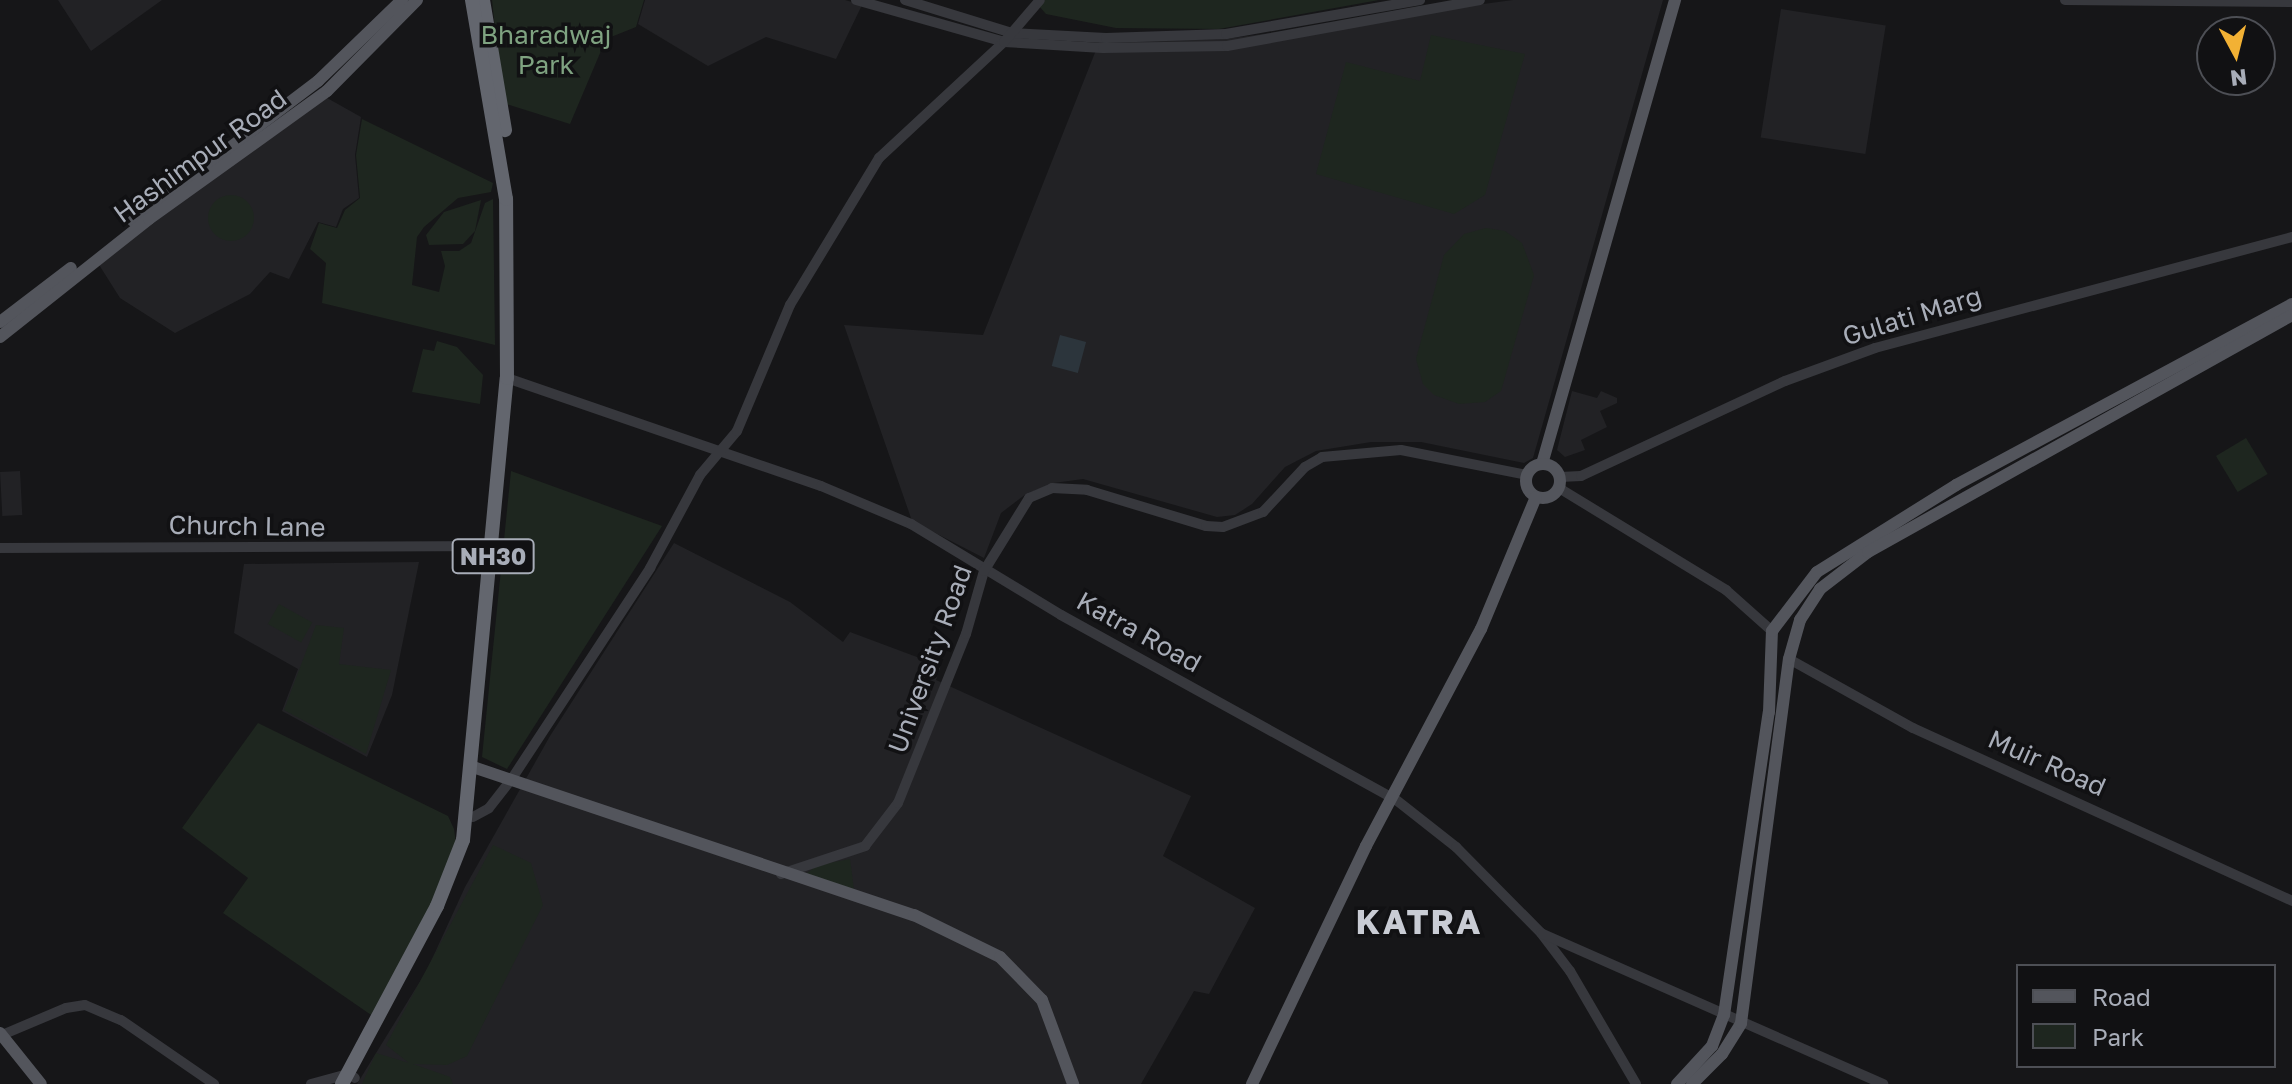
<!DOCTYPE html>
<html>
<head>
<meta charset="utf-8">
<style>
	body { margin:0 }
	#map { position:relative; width:2292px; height:1084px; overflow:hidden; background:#161618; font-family:"Golos Text",sans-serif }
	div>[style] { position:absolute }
	.built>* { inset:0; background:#222225; transform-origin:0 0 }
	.green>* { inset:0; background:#1e261f; transform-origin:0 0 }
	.round { border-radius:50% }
	.water>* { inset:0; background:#2c353c; transform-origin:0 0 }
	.minor>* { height:10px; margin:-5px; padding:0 5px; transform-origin:5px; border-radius:5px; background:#37383d }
	.major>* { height:12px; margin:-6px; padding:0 6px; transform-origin:6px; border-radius:6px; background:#53555c }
	.major>.ring { margin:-6px; padding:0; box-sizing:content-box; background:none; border:12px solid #53555c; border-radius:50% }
	.highway>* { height:14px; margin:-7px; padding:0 7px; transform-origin:7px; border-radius:7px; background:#63666e }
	span { translate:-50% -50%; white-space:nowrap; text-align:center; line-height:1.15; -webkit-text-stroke:7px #111113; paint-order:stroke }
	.shield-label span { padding:2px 6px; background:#111113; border:2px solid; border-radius:6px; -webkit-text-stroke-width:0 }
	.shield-label { font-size:24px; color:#a8adb8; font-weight:700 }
	.park-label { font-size:26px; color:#7fa381 }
	.street-label { font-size:26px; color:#a8adb8 }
	.district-label { font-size:34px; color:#c9ccd4; font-weight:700; letter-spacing:2px }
	.legend { position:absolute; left:2016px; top:964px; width:260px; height:104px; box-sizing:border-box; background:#111113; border:2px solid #4d4f55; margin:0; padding:10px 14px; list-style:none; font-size:24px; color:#a8adb8 }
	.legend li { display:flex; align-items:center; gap:16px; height:40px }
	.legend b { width:40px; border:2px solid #4d4f55 }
	.north { position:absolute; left:2196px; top:16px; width:80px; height:80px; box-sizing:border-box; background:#111113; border:2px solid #4d4f55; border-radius:50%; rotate:173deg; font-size:22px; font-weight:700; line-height:32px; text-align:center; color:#a8adb8 }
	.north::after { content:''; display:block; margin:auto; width:28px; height:36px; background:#f2b134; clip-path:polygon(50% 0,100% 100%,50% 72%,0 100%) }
</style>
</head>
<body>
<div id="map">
	<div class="built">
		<i style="clip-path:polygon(58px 0,162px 0,91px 51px)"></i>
		<i style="clip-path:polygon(645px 0,845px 0,862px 5px,836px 59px,766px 37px,708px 66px,638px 24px)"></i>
		<i style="clip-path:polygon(1513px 0,1663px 0,1533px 458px,1524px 463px,1421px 442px,1371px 442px,1316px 451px,1285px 467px,1252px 504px,1235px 515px,1217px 517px,1083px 479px,1054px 483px,1026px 494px,1001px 513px,984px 558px,912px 521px,844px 325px,983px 335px,1100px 40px,1225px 39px)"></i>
		<i style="left:1781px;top:9px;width:106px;height:130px;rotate:9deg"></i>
		<i style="clip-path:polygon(320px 94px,361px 117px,355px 155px,359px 198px,343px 209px,336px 227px,318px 222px,289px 279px,270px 272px,250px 294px,175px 333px,120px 298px,96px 260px)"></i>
		<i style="clip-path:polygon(1572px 391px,1597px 398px,1601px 391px,1617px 398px,1617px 403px,1600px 411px,1607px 427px,1581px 440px,1585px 450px,1565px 457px,1557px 450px)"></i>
		<i style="left:20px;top:471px;width:44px;height:20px;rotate:87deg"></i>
		<i style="clip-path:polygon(674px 543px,790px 602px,843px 642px,850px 632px,941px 666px,936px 680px,1191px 796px,1163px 856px,1255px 908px,1209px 994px,1194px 991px,1141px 1084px,357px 1084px,427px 970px,465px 887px,550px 736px)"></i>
		<i style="clip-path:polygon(419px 562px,392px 695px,367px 757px,282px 711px,298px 669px,234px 633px,244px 564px)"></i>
	</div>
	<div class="green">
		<i style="clip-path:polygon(492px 0,644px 0,636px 27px,606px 39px,570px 124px,503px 103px)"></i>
		<i style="clip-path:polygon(1045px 0,1379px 0,1219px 29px,1116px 28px,1046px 14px,1039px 6px)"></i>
		<i style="clip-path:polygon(1431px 35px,1525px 54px,1485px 195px,1454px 214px,1316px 174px,1346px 62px,1420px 81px)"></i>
		<i style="clip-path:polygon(362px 119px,493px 183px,491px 192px,458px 198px,424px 227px,417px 237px,412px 285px,439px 292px,445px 266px,441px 251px,459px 251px,471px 243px,485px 203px,493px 199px,495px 345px,322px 303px,326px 263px,310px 249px,319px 223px,337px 228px,345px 210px,360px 198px,356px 155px)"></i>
		<i class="round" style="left:208px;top:195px;width:46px;height:46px"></i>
		<i style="clip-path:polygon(481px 200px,475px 231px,463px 244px,429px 245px,426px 235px,444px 212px)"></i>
		<i style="clip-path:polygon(1486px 228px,1505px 231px,1522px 243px,1534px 275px,1501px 391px,1485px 402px,1459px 404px,1434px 395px,1423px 384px,1416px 359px,1444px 255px,1464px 234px)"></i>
		<i style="clip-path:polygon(437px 341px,457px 347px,483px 375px,480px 404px,412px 392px,423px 349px,434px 351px)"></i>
		<i style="left:2246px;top:438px;width:42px;height:35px;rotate:59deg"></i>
		<i style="clip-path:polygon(511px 471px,662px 526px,507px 769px,482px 757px)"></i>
		<i style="left:279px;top:604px;width:38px;height:23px;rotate:29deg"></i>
		<i style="clip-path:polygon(316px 625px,344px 628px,339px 664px,391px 670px,366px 754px,284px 710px)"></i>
		<i style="clip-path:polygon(258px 723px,448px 816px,454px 829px,457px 850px,377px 1019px,223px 913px,248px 878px,182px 828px)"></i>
		<i style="clip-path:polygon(493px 845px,531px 863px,543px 905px,467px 1056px,447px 1065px,413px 1064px,450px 1077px,453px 1084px,362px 1084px,376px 1053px,409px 1063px,386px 1045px)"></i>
		<i style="clip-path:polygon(850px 859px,854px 890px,804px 875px,818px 865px)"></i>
	</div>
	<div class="water">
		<i style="left:1060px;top:335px;width:27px;height:32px;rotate:15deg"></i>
	</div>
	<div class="minor">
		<i style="left:856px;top:0;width:154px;rotate:15.8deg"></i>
		<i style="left:1004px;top:42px;width:99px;rotate:3.5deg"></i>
		<i style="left:1103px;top:48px;width:124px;rotate:-0.9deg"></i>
		<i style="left:1227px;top:46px;width:257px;rotate:-10.3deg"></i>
		<i style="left:905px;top:0;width:112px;rotate:17.1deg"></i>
		<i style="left:1012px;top:33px;width:94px;rotate:3deg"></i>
		<i style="left:1106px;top:38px;width:120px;rotate:-1.9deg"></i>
		<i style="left:1226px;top:34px;width:197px;rotate:-9.9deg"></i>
		<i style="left:2065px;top:0;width:227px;rotate:0.5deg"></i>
		<i style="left:507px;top:378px;width:332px;rotate:19deg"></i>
		<i style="left:821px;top:486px;width:98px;rotate:22.9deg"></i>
		<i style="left:911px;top:524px;width:175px;rotate:31.2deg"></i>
		<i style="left:1061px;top:615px;width:381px;rotate:28.9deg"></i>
		<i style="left:1395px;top:799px;width:78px;rotate:38.2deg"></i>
		<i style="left:1456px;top:847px;width:121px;rotate:45.3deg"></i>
		<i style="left:1541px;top:933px;width:48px;rotate:52.7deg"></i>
		<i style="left:1570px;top:971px;width:131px;rotate:59.7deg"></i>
		<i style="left:1560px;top:477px;width:21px;rotate:-3deg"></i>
		<i style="left:1581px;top:476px;width:225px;rotate:-25deg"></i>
		<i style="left:1785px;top:381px;width:96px;rotate:-20.1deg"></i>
		<i style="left:1875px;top:348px;width:432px;rotate:-14.9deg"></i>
		<i style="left:1559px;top:488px;width:196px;rotate:31.4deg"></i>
		<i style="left:1726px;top:590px;width:62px;rotate:41.7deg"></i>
		<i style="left:0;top:548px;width:501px;rotate:-0.23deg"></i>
		<i style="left:1789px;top:659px;width:142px;rotate:29.1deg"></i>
		<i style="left:1913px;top:728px;width:417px;rotate:24.5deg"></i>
		<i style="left:473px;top:817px;width:18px;rotate:-29deg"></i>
		<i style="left:489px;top:808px;width:36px;rotate:-52deg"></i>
		<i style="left:511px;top:780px;width:254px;rotate:-56.7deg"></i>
		<i style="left:650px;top:568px;width:106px;rotate:-61.7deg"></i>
		<i style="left:700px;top:475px;width:57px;rotate:-49.9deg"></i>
		<i style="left:737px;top:431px;width:137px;rotate:-67.2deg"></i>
		<i style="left:790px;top:305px;width:172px;rotate:-58.8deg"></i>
		<i style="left:879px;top:158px;width:171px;rotate:-42.9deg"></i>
		<i style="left:1004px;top:42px;width:55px;rotate:-49.4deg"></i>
		<i style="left:781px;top:874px;width:89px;rotate:-18.4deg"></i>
		<i style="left:865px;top:846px;width:54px;rotate:-52.5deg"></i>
		<i style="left:898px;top:803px;width:182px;rotate:-68.1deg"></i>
		<i style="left:966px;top:634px;width:66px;rotate:-74.1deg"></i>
		<i style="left:984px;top:571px;width:86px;rotate:-58.3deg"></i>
		<i style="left:1029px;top:498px;width:25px;rotate:-23deg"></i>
		<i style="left:1052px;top:488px;width:35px;rotate:3deg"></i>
		<i style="left:1087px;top:490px;width:124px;rotate:16.8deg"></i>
		<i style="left:1206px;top:526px;width:17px;rotate:3deg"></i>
		<i style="left:1223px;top:527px;width:43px;rotate:-20.6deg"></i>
		<i style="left:1263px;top:512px;width:62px;rotate:-47deg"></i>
		<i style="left:1305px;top:467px;width:20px;rotate:-30deg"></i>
		<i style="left:1322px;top:457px;width:79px;rotate:-5.1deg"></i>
		<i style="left:1401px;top:450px;width:128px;rotate:11.2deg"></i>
		<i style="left:1543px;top:934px;width:372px;rotate:23.8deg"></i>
		<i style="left:2px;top:1035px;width:69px;rotate:-22.9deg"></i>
		<i style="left:66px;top:1008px;width:19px;rotate:-9deg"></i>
		<i style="left:85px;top:1005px;width:39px;rotate:23deg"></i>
		<i style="left:121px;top:1020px;width:113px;rotate:34.5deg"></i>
		<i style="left:311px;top:1084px;width:39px;rotate:-15deg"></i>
		<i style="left:349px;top:1074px;width:7px;rotate:34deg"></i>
	</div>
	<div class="major">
		<i style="left:133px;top:221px;width:232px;rotate:-37.1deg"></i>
		<i style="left:318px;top:81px;width:117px;rotate:-44deg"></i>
		<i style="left:0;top:322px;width:89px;rotate:-37.3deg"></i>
		<i style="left:0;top:337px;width:190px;rotate:-38.4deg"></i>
		<i style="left:149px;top:219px;width:219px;rotate:-35.7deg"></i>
		<i style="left:327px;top:91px;width:128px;rotate:-45.3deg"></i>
		<i style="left:1542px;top:464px;width:483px;rotate:-74deg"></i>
		<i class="ring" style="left:1526px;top:464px;width:22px;height:22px"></i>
		<i style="left:470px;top:766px;width:468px;rotate:18.6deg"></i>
		<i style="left:914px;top:915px;width:96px;rotate:26deg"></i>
		<i style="left:1000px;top:957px;width:60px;rotate:45.7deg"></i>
		<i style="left:1042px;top:1000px;width:90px;rotate:69.7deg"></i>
		<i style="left:0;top:1033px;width:65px;rotate:51.2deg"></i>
		<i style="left:1252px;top:1084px;width:264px;rotate:-64.4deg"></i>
		<i style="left:1366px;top:846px;width:246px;rotate:-62.1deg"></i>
		<i style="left:1481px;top:629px;width:143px;rotate:-67.4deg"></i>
		<i style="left:1677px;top:1084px;width:52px;rotate:-47.4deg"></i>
		<i style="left:1712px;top:1046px;width:33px;rotate:-69deg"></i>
		<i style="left:1724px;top:1015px;width:306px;rotate:-81.6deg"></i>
		<i style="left:1769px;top:712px;width:81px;rotate:-87.9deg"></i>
		<i style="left:1772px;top:631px;width:74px;rotate:-52.7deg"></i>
		<i style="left:1817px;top:572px;width:164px;rotate:-32deg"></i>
		<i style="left:1956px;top:485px;width:382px;rotate:-28.3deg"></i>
		<i style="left:1692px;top:1084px;width:42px;rotate:-45deg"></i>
		<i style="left:1722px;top:1054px;width:36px;rotate:-58deg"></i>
		<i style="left:1741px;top:1023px;width:367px;rotate:-82.5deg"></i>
		<i style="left:1789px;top:659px;width:41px;rotate:-74.2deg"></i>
		<i style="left:1800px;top:620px;width:37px;rotate:-57deg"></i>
		<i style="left:1820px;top:589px;width:61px;rotate:-37.6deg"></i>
		<i style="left:1868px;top:552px;width:486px;rotate:-29.2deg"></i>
	</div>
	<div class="highway">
		<i style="left:483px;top:0;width:132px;rotate:80.4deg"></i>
		<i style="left:342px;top:1084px;width:202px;rotate:-61.9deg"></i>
		<i style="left:437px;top:906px;width:71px;rotate:-68.5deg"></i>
		<i style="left:463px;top:840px;width:464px;rotate:-84.6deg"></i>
		<i style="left:507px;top:378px;width:179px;rotate:-90.3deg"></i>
		<i style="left:506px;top:199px;width:202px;rotate:-99.7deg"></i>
	</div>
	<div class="shield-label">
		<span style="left:493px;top:556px">NH30</span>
	</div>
	<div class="park-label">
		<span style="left:546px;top:50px">Bharadwaj<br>Park</span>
	</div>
	<div class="street-label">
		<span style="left:200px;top:156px;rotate:-36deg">Hashimpur Road</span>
		<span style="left:1912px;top:316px;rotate:-17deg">Gulati Marg</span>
		<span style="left:247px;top:526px;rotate:1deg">Church Lane</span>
		<span style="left:1139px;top:632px;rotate:29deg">Katra Road</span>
		<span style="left:930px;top:659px;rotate:-70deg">University Road</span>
		<span style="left:2047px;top:763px;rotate:24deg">Muir Road</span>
	</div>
	<div class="district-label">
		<span style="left:1419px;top:922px">KATRA</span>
	</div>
	<ul class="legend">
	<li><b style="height:10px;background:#53555c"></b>Road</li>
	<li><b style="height:22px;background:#1e261f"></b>Park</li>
	</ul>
	<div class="north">N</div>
</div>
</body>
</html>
